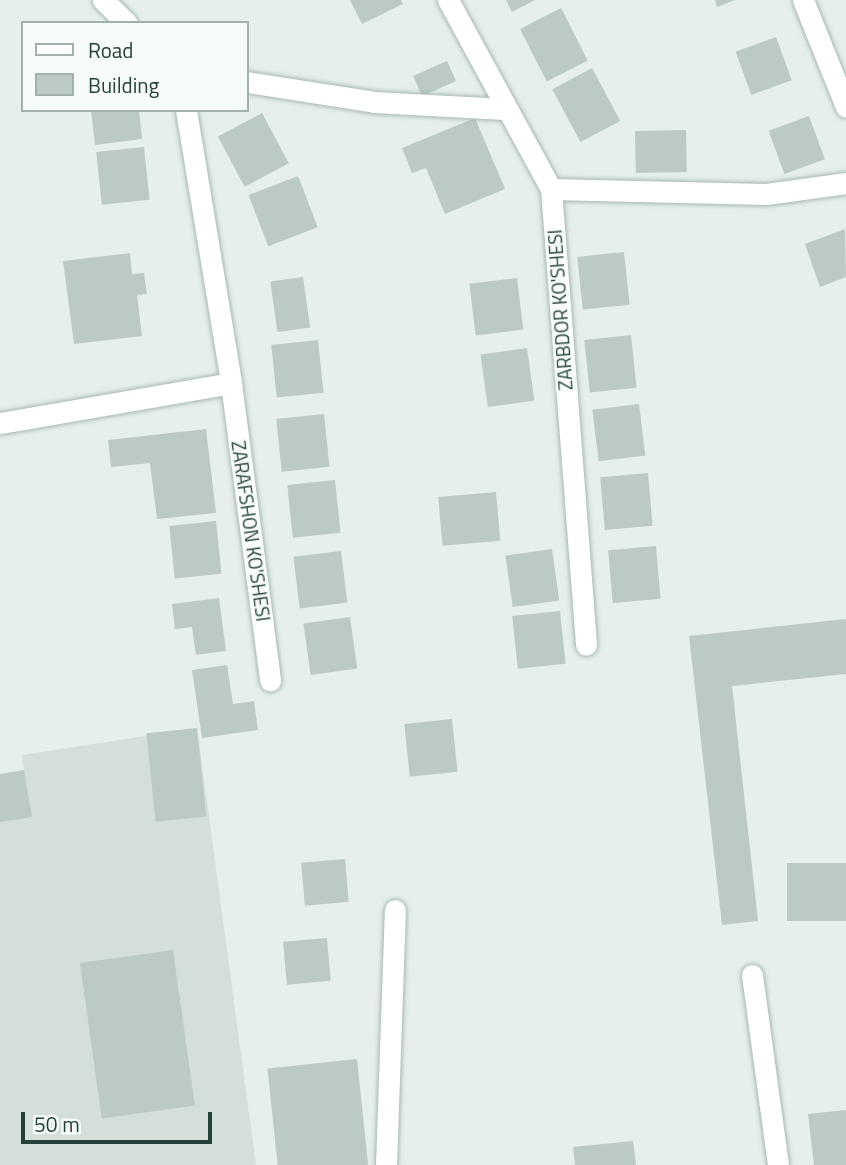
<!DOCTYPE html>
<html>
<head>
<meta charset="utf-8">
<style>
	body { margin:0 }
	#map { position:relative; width:846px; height:1165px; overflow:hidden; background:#e6efeb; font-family:"Titillium Web",sans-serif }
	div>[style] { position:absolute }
	.built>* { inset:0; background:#d4dfda }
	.building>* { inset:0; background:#bbcac4; transform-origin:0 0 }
	.roads { filter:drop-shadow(0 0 2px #a8b8b2) drop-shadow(0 0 2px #a8b8b2) }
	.minor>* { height:21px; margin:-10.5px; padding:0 10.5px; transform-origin:10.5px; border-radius:10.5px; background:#fff }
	span { translate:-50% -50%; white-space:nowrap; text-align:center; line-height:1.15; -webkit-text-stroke:5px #f7fbf9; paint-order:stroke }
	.street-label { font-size:19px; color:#24423a }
	.legend { position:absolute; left:21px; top:21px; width:228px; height:91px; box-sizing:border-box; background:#f7fbf9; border:2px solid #a3b1ad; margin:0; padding:9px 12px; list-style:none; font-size:21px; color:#24423a }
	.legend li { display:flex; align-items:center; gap:14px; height:35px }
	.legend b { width:35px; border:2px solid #a3b1ad }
	.scale { position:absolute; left:21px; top:1112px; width:191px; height:32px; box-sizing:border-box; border:4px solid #24423a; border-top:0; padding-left:9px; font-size:21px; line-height:24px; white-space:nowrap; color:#24423a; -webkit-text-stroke:5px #f7fbf9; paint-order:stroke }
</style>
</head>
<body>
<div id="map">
	<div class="built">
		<i style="clip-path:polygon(197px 728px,256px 1165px,0 1165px,0 774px,24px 770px,22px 755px)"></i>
	</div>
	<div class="building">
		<i style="clip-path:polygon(350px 0,401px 0,403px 4px,362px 24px)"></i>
		<i style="clip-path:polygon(506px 0,535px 0,512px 12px)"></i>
		<i style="clip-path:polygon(715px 0,735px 0,717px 7px)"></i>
		<i style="left:561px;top:8px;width:59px;height:46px;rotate:63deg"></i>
		<i style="left:776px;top:37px;width:46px;height:43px;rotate:70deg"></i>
		<i style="left:447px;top:61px;width:22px;height:37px;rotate:66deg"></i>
		<i style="left:592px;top:68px;width:60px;height:45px;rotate:62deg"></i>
		<i style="clip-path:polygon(91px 110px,139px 110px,142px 139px,95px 145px)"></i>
		<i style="left:262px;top:113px;width:57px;height:50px;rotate:62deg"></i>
		<i style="left:809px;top:116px;width:46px;height:43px;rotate:70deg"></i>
		<i style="clip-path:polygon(475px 118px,505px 189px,445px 214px,426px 168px,412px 173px,402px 148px)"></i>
		<i style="left:686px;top:130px;width:42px;height:51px;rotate:89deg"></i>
		<i style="left:144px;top:147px;width:53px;height:48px;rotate:84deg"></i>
		<i style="left:298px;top:176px;width:55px;height:53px;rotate:69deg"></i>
		<i style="clip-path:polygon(845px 229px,846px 277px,820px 287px,805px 244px)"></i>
		<i style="left:624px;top:252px;width:53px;height:47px;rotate:84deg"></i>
		<i style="clip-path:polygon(130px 253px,132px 274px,144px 273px,147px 294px,137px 295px,142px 336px,74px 344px,63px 261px)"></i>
		<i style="left:303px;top:277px;width:51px;height:33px;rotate:82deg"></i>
		<i style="left:517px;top:278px;width:52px;height:48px;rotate:83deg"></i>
		<i style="left:631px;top:335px;width:53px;height:47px;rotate:84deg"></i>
		<i style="left:318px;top:340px;width:53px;height:47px;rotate:84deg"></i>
		<i style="left:527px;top:348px;width:53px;height:47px;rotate:82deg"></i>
		<i style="left:639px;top:404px;width:52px;height:47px;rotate:83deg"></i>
		<i style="left:324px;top:414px;width:53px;height:48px;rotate:84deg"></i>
		<i style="clip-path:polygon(206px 429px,216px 513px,157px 519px,150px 463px,111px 467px,108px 440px)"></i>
		<i style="left:648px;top:473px;width:53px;height:48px;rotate:85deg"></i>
		<i style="left:335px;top:480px;width:53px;height:48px;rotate:84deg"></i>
		<i style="left:496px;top:492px;width:49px;height:58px;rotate:85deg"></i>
		<i style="left:216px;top:521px;width:53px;height:47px;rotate:84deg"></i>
		<i style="left:656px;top:546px;width:53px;height:48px;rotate:85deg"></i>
		<i style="left:552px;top:549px;width:52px;height:47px;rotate:82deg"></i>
		<i style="left:341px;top:551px;width:52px;height:48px;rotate:83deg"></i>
		<i style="clip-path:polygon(219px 598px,226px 651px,196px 655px,192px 627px,175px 629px,172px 604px)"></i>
		<i style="left:560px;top:611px;width:53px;height:48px;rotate:84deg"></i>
		<i style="left:350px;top:617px;width:52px;height:47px;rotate:82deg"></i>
		<i style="clip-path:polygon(846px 619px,846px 674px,732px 686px,758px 921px,722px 925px,689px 636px)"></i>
		<i style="clip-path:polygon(227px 665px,233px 704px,254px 701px,258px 730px,202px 738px,192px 670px)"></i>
		<i style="left:452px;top:719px;width:53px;height:48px;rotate:84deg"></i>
		<i style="left:197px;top:728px;width:89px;height:51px;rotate:84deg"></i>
		<i style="clip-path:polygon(24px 770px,32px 817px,0 822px,0 774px)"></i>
		<i style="left:345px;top:859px;width:43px;height:44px;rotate:85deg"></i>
		<i style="left:846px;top:863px;width:58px;height:59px;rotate:90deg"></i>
		<i style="left:327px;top:938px;width:43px;height:44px;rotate:85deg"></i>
		<i style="left:173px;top:950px;width:157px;height:94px;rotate:82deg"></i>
		<i style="left:357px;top:1059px;width:107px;height:90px;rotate:84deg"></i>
		<i style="clip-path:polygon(846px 1110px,846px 1165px,814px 1165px,808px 1114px)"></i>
		<i style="clip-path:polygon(633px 1141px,636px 1165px,575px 1165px,573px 1147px)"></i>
	</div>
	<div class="roads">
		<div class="minor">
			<i style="left:103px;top:0;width:33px;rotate:44deg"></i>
			<i style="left:448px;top:0;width:215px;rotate:61.4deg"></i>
			<i style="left:551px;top:189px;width:457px;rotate:85.6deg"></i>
			<i style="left:803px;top:0;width:115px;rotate:68.1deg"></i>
			<i style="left:247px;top:82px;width:129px;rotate:8.9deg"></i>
			<i style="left:374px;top:102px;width:130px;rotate:3.1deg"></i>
			<i style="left:186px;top:110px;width:277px;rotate:80.6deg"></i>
			<i style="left:231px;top:383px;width:300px;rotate:82.5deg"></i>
			<i style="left:551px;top:189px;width:215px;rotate:1.3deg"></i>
			<i style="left:766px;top:194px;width:81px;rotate:-7.8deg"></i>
			<i style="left:0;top:423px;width:234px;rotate:-9.8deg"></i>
			<i style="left:752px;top:975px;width:192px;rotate:82.2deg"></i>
			<i style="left:386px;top:1165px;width:255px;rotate:-88deg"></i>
		</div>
	</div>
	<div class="street-label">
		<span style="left:560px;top:310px;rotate:-94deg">ZARBDOR KO'SHESI</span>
		<span style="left:251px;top:531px;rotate:82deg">ZARAFSHON KO'SHESI</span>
	</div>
	<ul class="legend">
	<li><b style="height:9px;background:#fff"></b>Road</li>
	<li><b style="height:19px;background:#bbcac4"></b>Building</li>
	</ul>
	<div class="scale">50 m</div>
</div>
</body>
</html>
